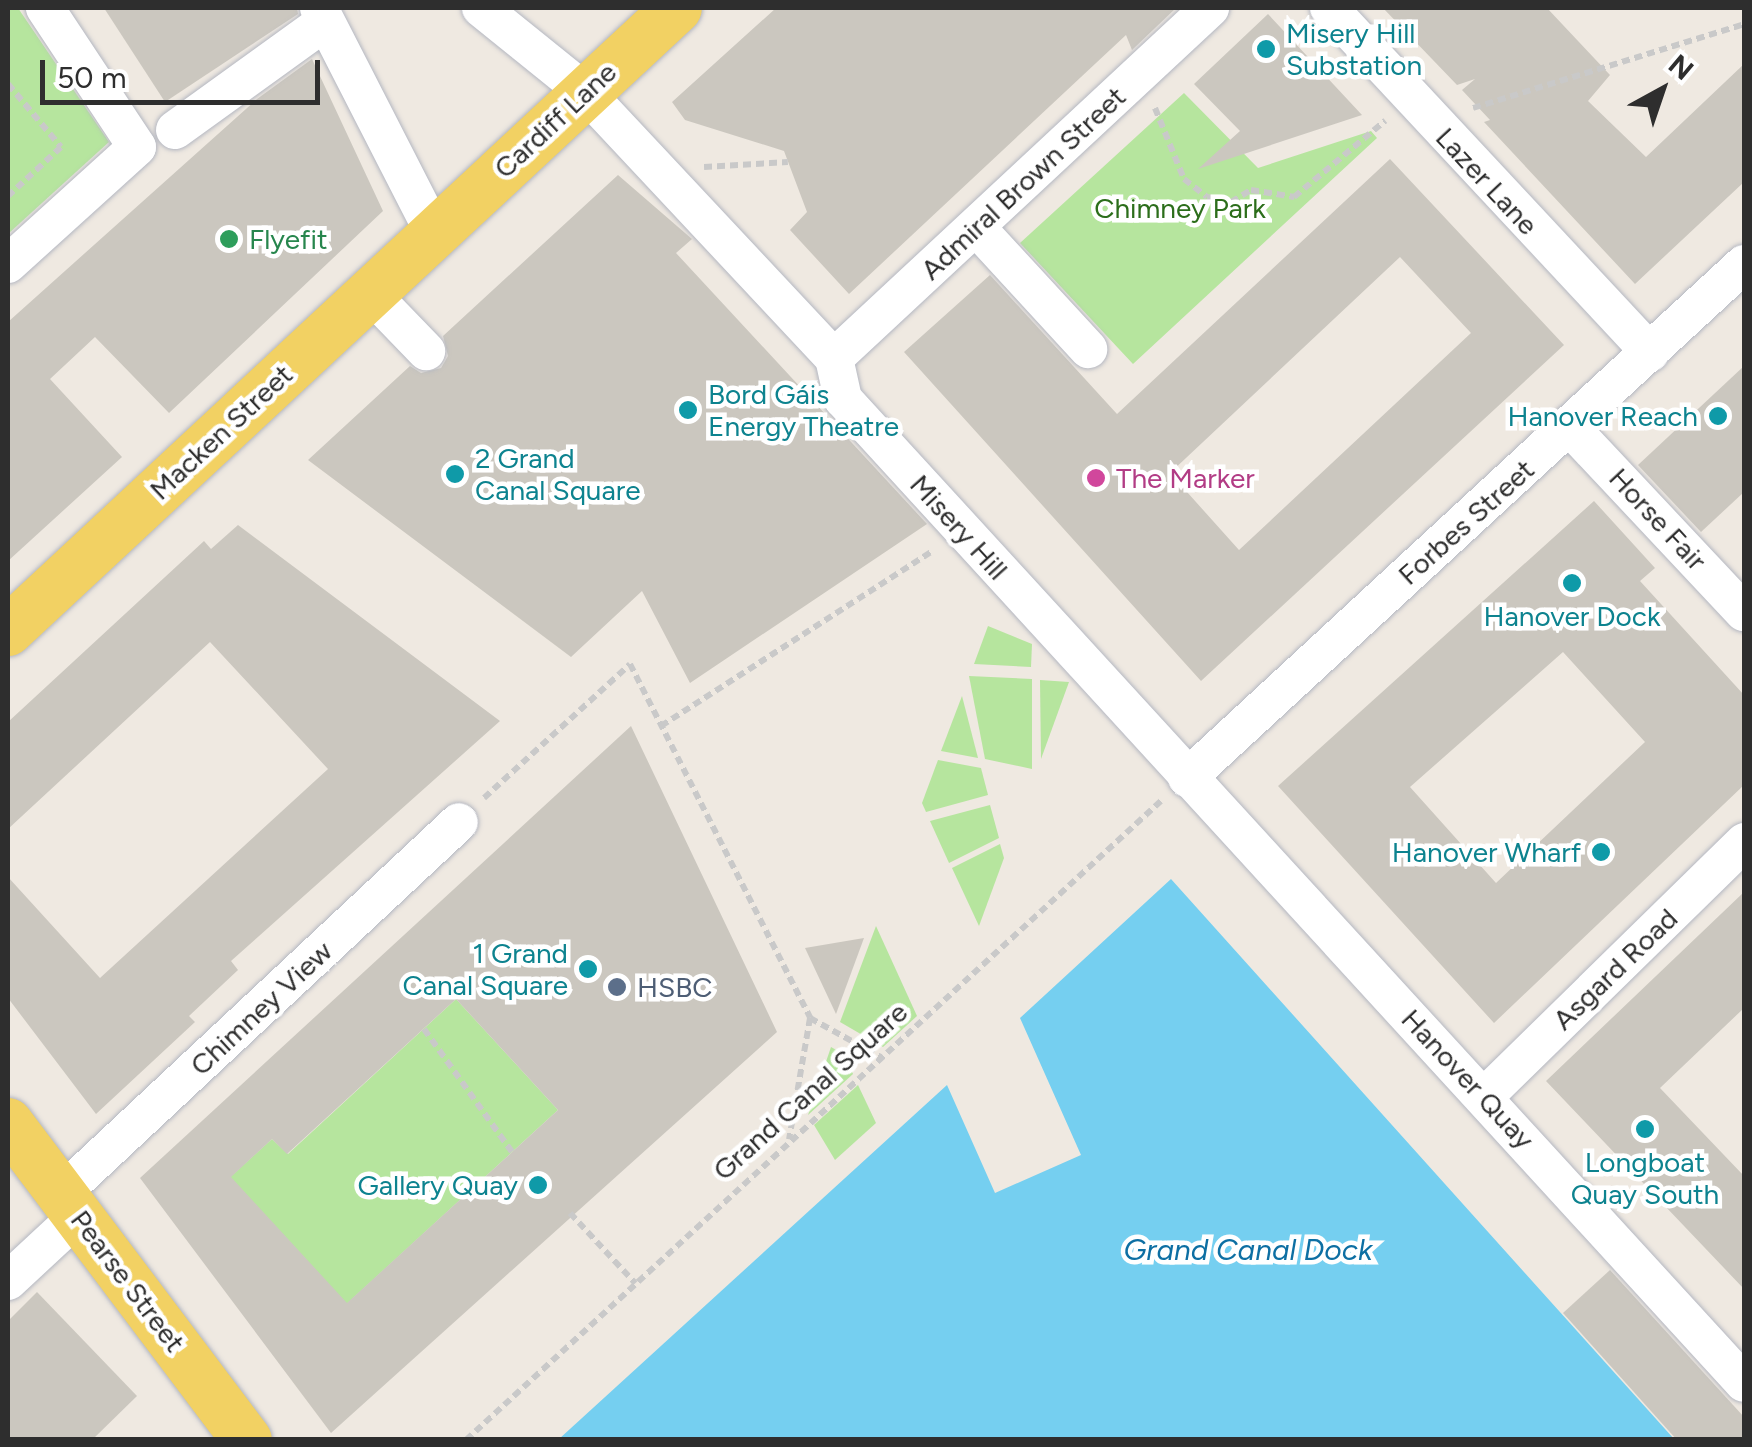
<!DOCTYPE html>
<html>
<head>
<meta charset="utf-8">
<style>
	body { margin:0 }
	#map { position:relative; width:1752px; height:1447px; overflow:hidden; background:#efe9e1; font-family:Figtree,sans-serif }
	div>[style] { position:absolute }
	.green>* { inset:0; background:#b6e59e }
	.water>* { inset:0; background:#75cff0 }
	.building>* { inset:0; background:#cbc7bf }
	.path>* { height:6px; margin-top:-3px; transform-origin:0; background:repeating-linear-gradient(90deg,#c9c9c9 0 8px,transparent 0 13px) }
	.roads { filter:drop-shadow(0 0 2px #b4b7c1) drop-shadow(0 0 2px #b4b7c1) }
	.minor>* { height:38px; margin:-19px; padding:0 19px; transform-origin:19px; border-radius:19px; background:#fff }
	.major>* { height:50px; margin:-25px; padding:0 25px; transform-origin:25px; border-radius:25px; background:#f2d163 }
	.dots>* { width:28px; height:28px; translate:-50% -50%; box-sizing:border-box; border:5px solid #fff; border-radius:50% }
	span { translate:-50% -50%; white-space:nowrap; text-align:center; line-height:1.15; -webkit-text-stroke:9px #fff; paint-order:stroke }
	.culture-label { font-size:28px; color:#0d838f }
	.left { translate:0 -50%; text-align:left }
	.right { translate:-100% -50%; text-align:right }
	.street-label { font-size:28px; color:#2e2e2e }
	.park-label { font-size:28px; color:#2c6e1b }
	.leisure-label { font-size:28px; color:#27864d }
	.hotel-label { font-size:28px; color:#b23c85 }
	.service-label { font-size:28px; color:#4e5e75 }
	.water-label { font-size:30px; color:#0d6fa3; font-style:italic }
	.frame { position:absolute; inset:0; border:10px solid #2e2e2e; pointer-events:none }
	.north { position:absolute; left:1612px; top:40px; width:100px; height:100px; -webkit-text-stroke:8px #fff; paint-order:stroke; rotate:40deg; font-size:28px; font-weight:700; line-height:40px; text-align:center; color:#2e2e2e }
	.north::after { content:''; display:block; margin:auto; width:35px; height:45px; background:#2e2e2e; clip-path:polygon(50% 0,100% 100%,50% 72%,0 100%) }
	.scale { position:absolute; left:40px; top:60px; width:280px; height:45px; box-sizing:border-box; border:5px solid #2e2e2e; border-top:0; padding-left:12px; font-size:30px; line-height:35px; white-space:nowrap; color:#2e2e2e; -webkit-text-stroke:8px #fff; paint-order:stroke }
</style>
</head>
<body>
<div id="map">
	<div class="green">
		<i style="clip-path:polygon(8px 8px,18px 8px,109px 142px,8px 234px)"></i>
		<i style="clip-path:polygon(1184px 93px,1258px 168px,1371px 131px,1377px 138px,1133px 364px,1020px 243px)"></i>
		<i style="clip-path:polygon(988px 626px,1032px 644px,1031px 667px,974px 664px)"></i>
		<i style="clip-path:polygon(969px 676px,1032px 679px,1032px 769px,985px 759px)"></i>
		<i style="clip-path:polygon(1040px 680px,1069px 682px,1041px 759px)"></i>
		<i style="clip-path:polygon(962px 696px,978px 758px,941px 751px)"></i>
		<i style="clip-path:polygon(938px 760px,981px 768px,988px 795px,926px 812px,922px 803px)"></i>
		<i style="clip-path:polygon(990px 805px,999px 838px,949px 863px,930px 821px)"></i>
		<i style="clip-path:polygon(1000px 844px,1004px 858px,979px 926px,952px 868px)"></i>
		<i style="clip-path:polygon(876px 926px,917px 1016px,883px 1047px,840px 1022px)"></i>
		<i style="clip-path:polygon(456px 999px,558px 1110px,340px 1310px,230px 1177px,272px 1139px,288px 1154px)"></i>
		<i style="clip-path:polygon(831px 1047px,845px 1055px,853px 1074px,808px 1115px)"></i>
		<i style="clip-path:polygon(858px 1085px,876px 1123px,835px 1160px,814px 1125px)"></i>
	</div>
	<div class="water">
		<i style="clip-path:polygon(1171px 879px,1674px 1439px,559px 1439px,947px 1085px,995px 1193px,1081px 1155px,1020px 1018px)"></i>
	</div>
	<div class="building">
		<i style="clip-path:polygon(104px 8px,297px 8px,298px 14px,165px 102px)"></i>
		<i style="clip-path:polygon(776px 8px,1176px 8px,1132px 50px,1126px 35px,849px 294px,790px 230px,807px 212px,784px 151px,685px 120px,672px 102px)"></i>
		<i style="clip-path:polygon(1383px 8px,1547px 8px,1610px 75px,1588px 101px,1646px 157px,1744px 64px,1744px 182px,1635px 284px,1484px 122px,1490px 120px,1462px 90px,1475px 79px,1457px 85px)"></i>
		<i style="clip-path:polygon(1268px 14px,1362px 115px,1198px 169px,1240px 131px,1194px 84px)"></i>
		<i style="clip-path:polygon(312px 59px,383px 211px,169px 413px,95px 337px,50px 379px,122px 457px,8px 561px,8px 322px,257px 99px)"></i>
		<i style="clip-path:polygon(evenodd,1390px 159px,1564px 345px,1201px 681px,904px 352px,990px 275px,1117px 414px,1390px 159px,1400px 257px,1471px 333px,1239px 550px,1170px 473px,1400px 257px)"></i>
		<i style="clip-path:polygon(618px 175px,692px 239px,676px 253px,927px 524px,690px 683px,642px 591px,571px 657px,308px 460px,410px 366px,421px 373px,441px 368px,448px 356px,443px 336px)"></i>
		<i style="clip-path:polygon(1744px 366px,1744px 492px,1701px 532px,1638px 465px)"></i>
		<i style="clip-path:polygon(evenodd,1594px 501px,1655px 568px,1640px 581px,1744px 695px,1744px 785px,1494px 1023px,1278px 786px,1594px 501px,1563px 652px,1645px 742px,1496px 883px,1410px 787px,1563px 652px)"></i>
		<i style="clip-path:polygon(238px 525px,500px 721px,231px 961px,238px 970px,189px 1016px,195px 1022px,96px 1114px,8px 998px,8px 877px,100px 978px,328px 769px,210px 642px,8px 829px,8px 722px,204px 541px,211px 549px)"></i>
		<i style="clip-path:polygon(evenodd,631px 726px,777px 1032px,331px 1433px,140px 1178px,631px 726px,456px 999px,558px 1110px,347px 1303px,231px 1177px,272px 1139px,287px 1154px,456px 999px)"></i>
		<i style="clip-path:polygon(1744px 892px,1744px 1008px,1660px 1088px,1744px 1176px,1744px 1289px,1546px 1081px)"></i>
		<i style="clip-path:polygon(864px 938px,836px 1014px,805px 948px)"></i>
		<i style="clip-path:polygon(1610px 1270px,1744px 1417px,1744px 1440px,1677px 1440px,1563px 1313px)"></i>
		<i style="clip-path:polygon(37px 1292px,137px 1396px,92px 1440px,8px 1440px,8px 1321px)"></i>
	</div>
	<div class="path">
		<i style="left:8px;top:84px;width:82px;rotate:49.9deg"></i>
		<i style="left:61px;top:147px;width:72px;rotate:137.2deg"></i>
		<i style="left:1155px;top:108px;width:77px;rotate:67.8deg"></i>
		<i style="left:1184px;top:179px;width:29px;rotate:38deg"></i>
		<i style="left:1207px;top:197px;width:25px;rotate:12deg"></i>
		<i style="left:1231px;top:202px;width:23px;rotate:-31deg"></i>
		<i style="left:1251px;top:190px;width:44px;rotate:9.2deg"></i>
		<i style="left:1294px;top:197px;width:119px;rotate:-39.9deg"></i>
		<i style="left:1473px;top:108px;width:284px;rotate:-17.2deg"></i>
		<i style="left:704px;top:167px;width:84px;rotate:-3.4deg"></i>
		<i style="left:661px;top:726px;width:323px;rotate:-32.8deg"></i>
		<i style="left:484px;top:798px;width:198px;rotate:-42.5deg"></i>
		<i style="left:630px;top:664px;width:397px;rotate:63deg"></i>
		<i style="left:810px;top:1018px;width:123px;rotate:99.8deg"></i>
		<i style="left:810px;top:1018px;width:81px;rotate:28.8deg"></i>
		<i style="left:424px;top:1029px;width:151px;rotate:54.4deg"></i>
		<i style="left:570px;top:1213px;width:96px;rotate:47.1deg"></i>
		<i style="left:466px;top:1440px;width:944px;rotate:-42.6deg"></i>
	</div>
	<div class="roads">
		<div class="minor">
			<i style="left:319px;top:8px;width:253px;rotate:62.9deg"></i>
			<i style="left:481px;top:8px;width:134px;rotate:38.9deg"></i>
			<i style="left:585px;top:92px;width:364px;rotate:46.9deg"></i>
			<i style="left:834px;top:358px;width:42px;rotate:77.6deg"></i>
			<i style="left:843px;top:399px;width:1334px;rotate:47.52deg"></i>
			<i style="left:1329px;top:8px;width:471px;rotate:47deg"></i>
			<i style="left:175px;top:130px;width:185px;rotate:-35.8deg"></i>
			<i style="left:976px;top:227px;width:166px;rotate:47.4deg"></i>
			<i style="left:8px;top:264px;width:174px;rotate:-42.2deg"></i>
			<i style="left:137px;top:147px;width:167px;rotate:-123.5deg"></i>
			<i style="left:370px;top:293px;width:81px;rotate:46deg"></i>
			<i style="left:834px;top:358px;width:514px;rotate:-42.95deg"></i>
			<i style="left:1570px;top:427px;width:254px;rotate:46.8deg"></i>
			<i style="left:1187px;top:778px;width:758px;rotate:-42.7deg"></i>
			<i style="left:1485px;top:1096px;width:363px;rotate:-44.4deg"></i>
			<i style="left:62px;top:1193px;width:543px;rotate:-43.06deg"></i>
			<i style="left:8px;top:1281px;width:97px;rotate:-42.9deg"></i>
		</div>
		<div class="major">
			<i style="left:8px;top:631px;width:914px;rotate:-42.96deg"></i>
			<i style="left:8px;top:1123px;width:397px;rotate:53deg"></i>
		</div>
	</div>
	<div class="dots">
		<i style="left:1266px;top:49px;background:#0f9aa8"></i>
		<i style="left:229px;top:239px;background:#2e9e5b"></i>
		<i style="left:688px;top:410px;background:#0f9aa8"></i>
		<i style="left:1718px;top:416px;background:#0f9aa8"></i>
		<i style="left:455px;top:474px;background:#0f9aa8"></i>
		<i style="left:1096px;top:478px;background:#d1479c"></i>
		<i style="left:1572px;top:583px;background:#0f9aa8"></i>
		<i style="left:1601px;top:852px;background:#0f9aa8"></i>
		<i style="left:588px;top:969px;background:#0f9aa8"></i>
		<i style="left:617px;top:987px;background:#5c6f8a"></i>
		<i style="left:1645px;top:1129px;background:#0f9aa8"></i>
		<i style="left:538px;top:1185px;background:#0f9aa8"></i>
	</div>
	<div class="culture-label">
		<span class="left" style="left:1286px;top:49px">Misery Hill<br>Substation</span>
		<span class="left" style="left:708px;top:410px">Bord Gáis<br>Energy Theatre</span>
		<span class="right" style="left:1698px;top:416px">Hanover Reach</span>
		<span class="left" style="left:475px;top:474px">2 Grand<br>Canal Square</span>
		<span style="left:1572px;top:616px">Hanover Dock</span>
		<span class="right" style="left:1581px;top:852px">Hanover Wharf</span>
		<span class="right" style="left:568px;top:969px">1 Grand<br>Canal Square</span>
		<span style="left:1645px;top:1178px">Longboat<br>Quay South</span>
		<span class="right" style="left:518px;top:1185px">Gallery Quay</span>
	</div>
	<div class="street-label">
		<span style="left:555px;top:120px;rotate:-43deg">Cardiff Lane</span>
		<span style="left:1487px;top:181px;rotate:47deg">Lazer Lane</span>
		<span style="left:1023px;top:183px;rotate:-43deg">Admiral Brown Street</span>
		<span style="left:221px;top:432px;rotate:-43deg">Macken Street</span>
		<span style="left:1658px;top:519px;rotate:47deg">Horse Fair</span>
		<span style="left:1466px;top:522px;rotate:-42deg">Forbes Street</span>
		<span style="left:959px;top:527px;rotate:48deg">Misery Hill</span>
		<span style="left:1615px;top:969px;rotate:-44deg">Asgard Road</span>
		<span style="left:261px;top:1008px;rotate:-43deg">Chimney View</span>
		<span style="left:1468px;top:1079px;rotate:47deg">Hanover Quay</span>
		<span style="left:810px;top:1091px;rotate:-42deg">Grand Canal Square</span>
		<span style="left:128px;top:1281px;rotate:53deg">Pearse Street</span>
	</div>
	<div class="park-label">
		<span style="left:1180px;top:208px">Chimney Park</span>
	</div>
	<div class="leisure-label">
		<span class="left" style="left:249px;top:239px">Flyefit</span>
	</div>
	<div class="hotel-label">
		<span class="left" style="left:1116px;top:478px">The Marker</span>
	</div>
	<div class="service-label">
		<span class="left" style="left:637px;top:987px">HSBC</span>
	</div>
	<div class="water-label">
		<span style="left:1248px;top:1250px">Grand Canal Dock</span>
	</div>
	<div class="frame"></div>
	<div class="north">N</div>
	<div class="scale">50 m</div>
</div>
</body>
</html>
